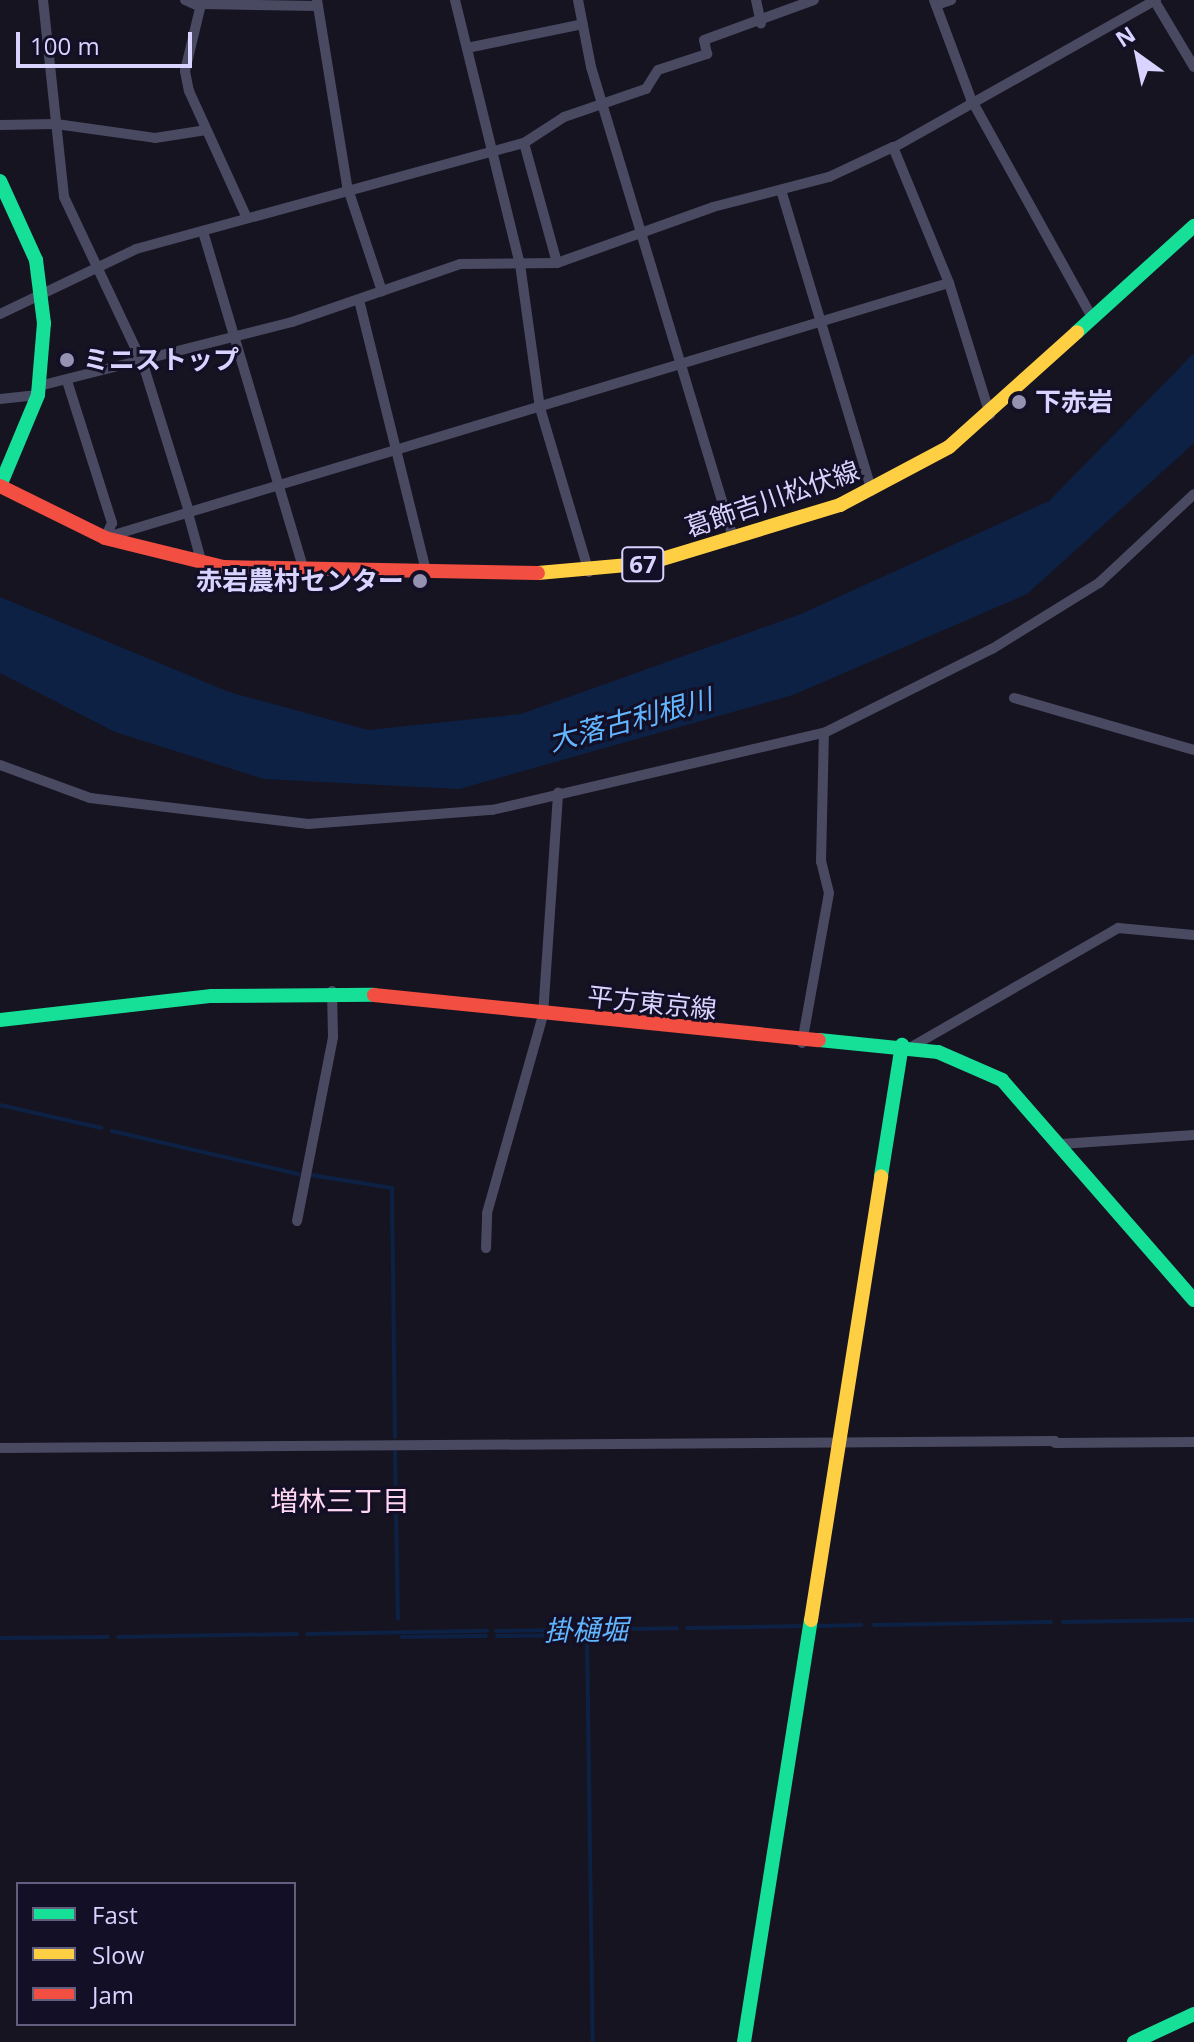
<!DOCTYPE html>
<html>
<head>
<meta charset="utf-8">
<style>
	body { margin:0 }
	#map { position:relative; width:1194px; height:2042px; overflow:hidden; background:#161421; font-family:"Open Sans","Noto Sans JP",sans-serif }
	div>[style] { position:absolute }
	.water>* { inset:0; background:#0d2144 }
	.stream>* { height:4px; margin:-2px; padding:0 2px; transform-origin:2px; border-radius:2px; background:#0d2144 }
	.street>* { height:10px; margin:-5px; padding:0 5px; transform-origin:5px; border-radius:5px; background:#4a4962 }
	.fast>* { height:14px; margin:-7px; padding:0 7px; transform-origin:7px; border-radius:7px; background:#16e098 }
	.slow>* { height:14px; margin:-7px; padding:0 7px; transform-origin:7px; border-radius:7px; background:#ffcf43 }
	.jam>* { height:14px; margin:-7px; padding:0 7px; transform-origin:7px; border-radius:7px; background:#f24e42 }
	.dots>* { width:22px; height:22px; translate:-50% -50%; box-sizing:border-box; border:4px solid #130f26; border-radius:50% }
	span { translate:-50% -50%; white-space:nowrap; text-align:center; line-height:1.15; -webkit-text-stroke:6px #130f26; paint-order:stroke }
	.shield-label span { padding:2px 6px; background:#130f26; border:2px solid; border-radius:6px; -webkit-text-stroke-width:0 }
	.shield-label { font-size:24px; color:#d9d4ff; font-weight:700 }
	.poi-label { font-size:26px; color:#d9d4ff; font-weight:700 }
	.left { translate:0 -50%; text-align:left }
	.right { translate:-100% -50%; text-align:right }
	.street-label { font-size:26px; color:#d9d4ff }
	.water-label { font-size:28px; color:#62b6ff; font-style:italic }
	.neighbourhood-label { font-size:28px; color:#ffd6f0 }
	.legend { position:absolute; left:16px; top:1882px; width:280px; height:144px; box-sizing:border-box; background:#130f26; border:2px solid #625e7d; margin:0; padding:10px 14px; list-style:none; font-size:24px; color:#d9d4ff }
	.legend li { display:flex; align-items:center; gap:16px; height:40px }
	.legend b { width:40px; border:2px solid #625e7d }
	.north { position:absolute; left:1098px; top:16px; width:80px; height:80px; -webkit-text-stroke:6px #130f26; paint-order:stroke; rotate:327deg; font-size:22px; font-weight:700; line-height:32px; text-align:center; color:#d9d4ff }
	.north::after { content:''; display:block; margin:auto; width:28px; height:36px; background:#d9d4ff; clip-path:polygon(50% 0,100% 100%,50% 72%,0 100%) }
	.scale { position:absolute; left:16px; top:32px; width:176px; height:36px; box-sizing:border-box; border:4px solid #d9d4ff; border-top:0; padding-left:10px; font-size:24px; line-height:28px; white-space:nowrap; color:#d9d4ff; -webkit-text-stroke:6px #130f26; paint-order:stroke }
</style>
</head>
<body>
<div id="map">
	<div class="water">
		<i style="clip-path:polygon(1194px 353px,1194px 443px,1027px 594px,793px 695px,459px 789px,264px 779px,115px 732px,0 673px,0 597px,229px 692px,368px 730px,521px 714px,801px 614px,1049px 501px)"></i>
	</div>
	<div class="stream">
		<i style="left:0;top:1105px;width:104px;rotate:12.8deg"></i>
		<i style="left:112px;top:1131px;width:191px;rotate:13deg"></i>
		<i style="left:311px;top:1175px;width:82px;rotate:9.1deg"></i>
		<i style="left:392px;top:1188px;width:249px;rotate:89.3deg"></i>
		<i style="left:395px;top:1452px;width:167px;rotate:89deg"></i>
		<i style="left:1063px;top:1622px;width:131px;rotate:-0.9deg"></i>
		<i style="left:874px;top:1625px;width:177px;rotate:-1deg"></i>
		<i style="left:819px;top:1626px;width:42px;rotate:-1.4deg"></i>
		<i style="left:687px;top:1628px;width:113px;rotate:-1deg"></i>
		<i style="left:496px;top:1631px;width:181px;rotate:-0.9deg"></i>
		<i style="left:307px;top:1634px;width:180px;rotate:-1deg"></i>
		<i style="left:497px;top:1636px;width:90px;rotate:-0.6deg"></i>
		<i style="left:587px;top:1635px;width:407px;rotate:89.2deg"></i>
		<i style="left:118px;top:1637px;width:179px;rotate:-1deg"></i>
		<i style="left:402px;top:1637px;width:84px;rotate:-0.7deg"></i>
		<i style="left:0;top:1638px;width:108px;rotate:-0.5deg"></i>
	</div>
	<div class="street">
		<i style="left:43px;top:0;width:198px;rotate:83.9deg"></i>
		<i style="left:64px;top:197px;width:185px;rotate:64.7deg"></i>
		<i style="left:143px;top:364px;width:155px;rotate:72.7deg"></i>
		<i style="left:185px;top:0;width:17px;rotate:24deg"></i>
		<i style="left:202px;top:0;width:73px;rotate:103.5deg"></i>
		<i style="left:185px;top:71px;width:20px;rotate:79deg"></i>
		<i style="left:189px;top:91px;width:137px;rotate:65.5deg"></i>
		<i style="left:317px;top:0;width:188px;rotate:80.8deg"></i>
		<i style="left:347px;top:186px;width:111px;rotate:71.6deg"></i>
		<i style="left:455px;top:0;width:272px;rotate:76.2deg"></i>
		<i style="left:520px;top:264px;width:145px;rotate:82.1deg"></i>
		<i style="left:540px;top:408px;width:171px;rotate:73.4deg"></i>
		<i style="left:578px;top:0;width:68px;rotate:79deg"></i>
		<i style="left:591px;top:67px;width:494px;rotate:73.2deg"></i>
		<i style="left:756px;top:0;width:24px;rotate:78deg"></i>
		<i style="left:934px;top:0;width:106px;rotate:69.5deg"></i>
		<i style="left:971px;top:99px;width:252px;rotate:61deg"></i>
		<i style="left:1154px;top:0;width:78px;rotate:59.2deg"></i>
		<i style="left:201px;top:4px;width:117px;rotate:1deg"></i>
		<i style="left:936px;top:5px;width:16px;rotate:-18deg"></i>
		<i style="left:467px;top:48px;width:118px;rotate:-11.7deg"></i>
		<i style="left:0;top:125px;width:56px;rotate:-1deg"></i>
		<i style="left:56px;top:124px;width:100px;rotate:8deg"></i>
		<i style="left:155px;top:138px;width:52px;rotate:-8.9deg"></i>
		<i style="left:524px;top:143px;width:124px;rotate:74.6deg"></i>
		<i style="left:893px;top:148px;width:302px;rotate:-29.4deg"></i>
		<i style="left:781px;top:190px;width:314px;rotate:73.2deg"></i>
		<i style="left:204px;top:235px;width:351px;rotate:73.4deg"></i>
		<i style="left:359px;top:300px;width:279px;rotate:76.1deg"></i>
		<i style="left:0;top:314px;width:151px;rotate:-25.5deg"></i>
		<i style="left:136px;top:249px;width:402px;rotate:-15.3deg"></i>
		<i style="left:524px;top:143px;width:48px;rotate:-33deg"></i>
		<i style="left:564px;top:117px;width:87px;rotate:-18.9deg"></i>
		<i style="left:646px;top:89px;width:22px;rotate:-58deg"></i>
		<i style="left:658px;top:70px;width:52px;rotate:-18.1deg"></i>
		<i style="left:707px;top:54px;width:14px;rotate:-102deg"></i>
		<i style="left:704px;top:40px;width:117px;rotate:-20deg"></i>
		<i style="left:68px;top:384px;width:146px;rotate:72.4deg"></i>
		<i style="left:112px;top:523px;width:17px;rotate:115deg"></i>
		<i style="left:39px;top:386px;width:261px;rotate:-14.2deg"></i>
		<i style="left:292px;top:322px;width:178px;rotate:-19deg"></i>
		<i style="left:460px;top:264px;width:97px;rotate:-0.6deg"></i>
		<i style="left:557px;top:263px;width:166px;rotate:-19.7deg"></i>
		<i style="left:713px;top:207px;width:120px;rotate:-14.5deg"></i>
		<i style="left:829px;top:177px;width:71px;rotate:-25.1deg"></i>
		<i style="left:893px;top:147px;width:147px;rotate:67.6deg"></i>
		<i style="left:949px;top:283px;width:138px;rotate:72.7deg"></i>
		<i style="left:0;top:399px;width:38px;rotate:-6deg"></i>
		<i style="left:188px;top:513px;width:53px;rotate:74.6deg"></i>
		<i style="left:107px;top:537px;width:879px;rotate:-16.79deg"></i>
		<i style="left:1014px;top:698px;width:187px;rotate:16.1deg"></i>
		<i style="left:0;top:765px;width:96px;rotate:20.1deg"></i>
		<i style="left:90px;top:798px;width:220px;rotate:6.8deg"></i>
		<i style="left:308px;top:824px;width:185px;rotate:-4.4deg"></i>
		<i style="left:492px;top:810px;width:341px;rotate:-13.1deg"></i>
		<i style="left:824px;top:733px;width:188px;rotate:-26.6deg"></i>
		<i style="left:992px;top:649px;width:126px;rotate:-31.7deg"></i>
		<i style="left:1099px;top:583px;width:130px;rotate:-43.1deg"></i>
		<i style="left:802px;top:1043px;width:152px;rotate:-79.8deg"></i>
		<i style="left:829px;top:893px;width:32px;rotate:-104deg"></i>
		<i style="left:821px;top:862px;width:129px;rotate:-88.7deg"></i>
		<i style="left:913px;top:1046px;width:237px;rotate:-29.9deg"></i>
		<i style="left:1118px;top:928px;width:76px;rotate:5.3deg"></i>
		<i style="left:1061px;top:1144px;width:133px;rotate:-3.9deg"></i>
		<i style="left:297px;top:1221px;width:187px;rotate:-78.9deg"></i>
		<i style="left:333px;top:1037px;width:46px;rotate:-91.2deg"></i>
		<i style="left:486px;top:1248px;width:35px;rotate:-88deg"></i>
		<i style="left:487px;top:1213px;width:206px;rotate:-74.2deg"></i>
		<i style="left:543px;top:1015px;width:223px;rotate:-86.1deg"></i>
		<i style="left:1055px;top:1443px;width:139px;rotate:-0.4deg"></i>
		<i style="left:0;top:1448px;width:1055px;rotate:-0.38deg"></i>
	</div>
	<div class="fast">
		<i style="left:0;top:181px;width:87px;rotate:65.5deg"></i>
		<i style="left:36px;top:260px;width:64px;rotate:82.8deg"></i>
		<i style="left:44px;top:323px;width:72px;rotate:94.8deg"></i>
		<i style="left:38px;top:395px;width:99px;rotate:112.7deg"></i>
		<i style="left:1077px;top:332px;width:158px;rotate:-42.2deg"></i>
		<i style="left:0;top:1020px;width:213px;rotate:-6.5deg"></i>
		<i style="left:212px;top:996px;width:162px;rotate:-0.4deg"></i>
		<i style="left:819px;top:1040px;width:120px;rotate:5.8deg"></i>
		<i style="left:938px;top:1052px;width:70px;rotate:23.6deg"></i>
		<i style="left:1002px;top:1080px;width:292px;rotate:48.9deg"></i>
		<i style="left:881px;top:1176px;width:133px;rotate:-80.9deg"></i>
		<i style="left:744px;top:2042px;width:427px;rotate:-81deg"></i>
		<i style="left:1134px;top:2042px;width:66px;rotate:-25deg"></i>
	</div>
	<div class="slow">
		<i style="left:538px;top:573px;width:111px;rotate:-5.1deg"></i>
		<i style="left:649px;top:563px;width:200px;rotate:-16.9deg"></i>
		<i style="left:840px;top:505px;width:123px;rotate:-28deg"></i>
		<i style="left:949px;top:447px;width:172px;rotate:-41.9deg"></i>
		<i style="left:811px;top:1620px;width:449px;rotate:-81deg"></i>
	</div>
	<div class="jam">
		<i style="left:0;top:486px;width:117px;rotate:26.3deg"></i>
		<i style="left:105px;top:538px;width:122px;rotate:13.8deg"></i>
		<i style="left:223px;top:567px;width:315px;rotate:1.1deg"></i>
		<i style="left:374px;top:995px;width:447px;rotate:5.8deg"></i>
	</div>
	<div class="dots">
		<i style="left:67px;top:360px;background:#9591b1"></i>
		<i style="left:1019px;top:402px;background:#9591b1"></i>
		<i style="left:420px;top:581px;background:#9591b1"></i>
	</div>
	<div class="shield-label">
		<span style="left:643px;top:564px">67</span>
	</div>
	<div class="poi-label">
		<span class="left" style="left:83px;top:360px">ミニストップ</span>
		<span class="left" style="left:1035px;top:402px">下赤岩</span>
		<span class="right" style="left:404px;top:581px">赤岩農村センター</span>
	</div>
	<div class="street-label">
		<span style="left:772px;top:499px;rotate:-19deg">葛飾吉川松伏線</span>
		<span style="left:652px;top:1003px;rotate:6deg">平方東京線</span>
	</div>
	<div class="water-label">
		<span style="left:630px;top:719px;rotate:-15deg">大落古利根川</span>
		<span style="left:586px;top:1629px;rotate:-1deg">掛樋堀</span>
	</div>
	<div class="neighbourhood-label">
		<span style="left:340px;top:1500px">増林三丁目</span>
	</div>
	<ul class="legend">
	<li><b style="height:10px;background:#16e098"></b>Fast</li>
	<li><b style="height:10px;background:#ffcf43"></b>Slow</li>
	<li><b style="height:10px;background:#f24e42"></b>Jam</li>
	</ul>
	<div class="north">N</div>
	<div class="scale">100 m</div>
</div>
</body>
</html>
